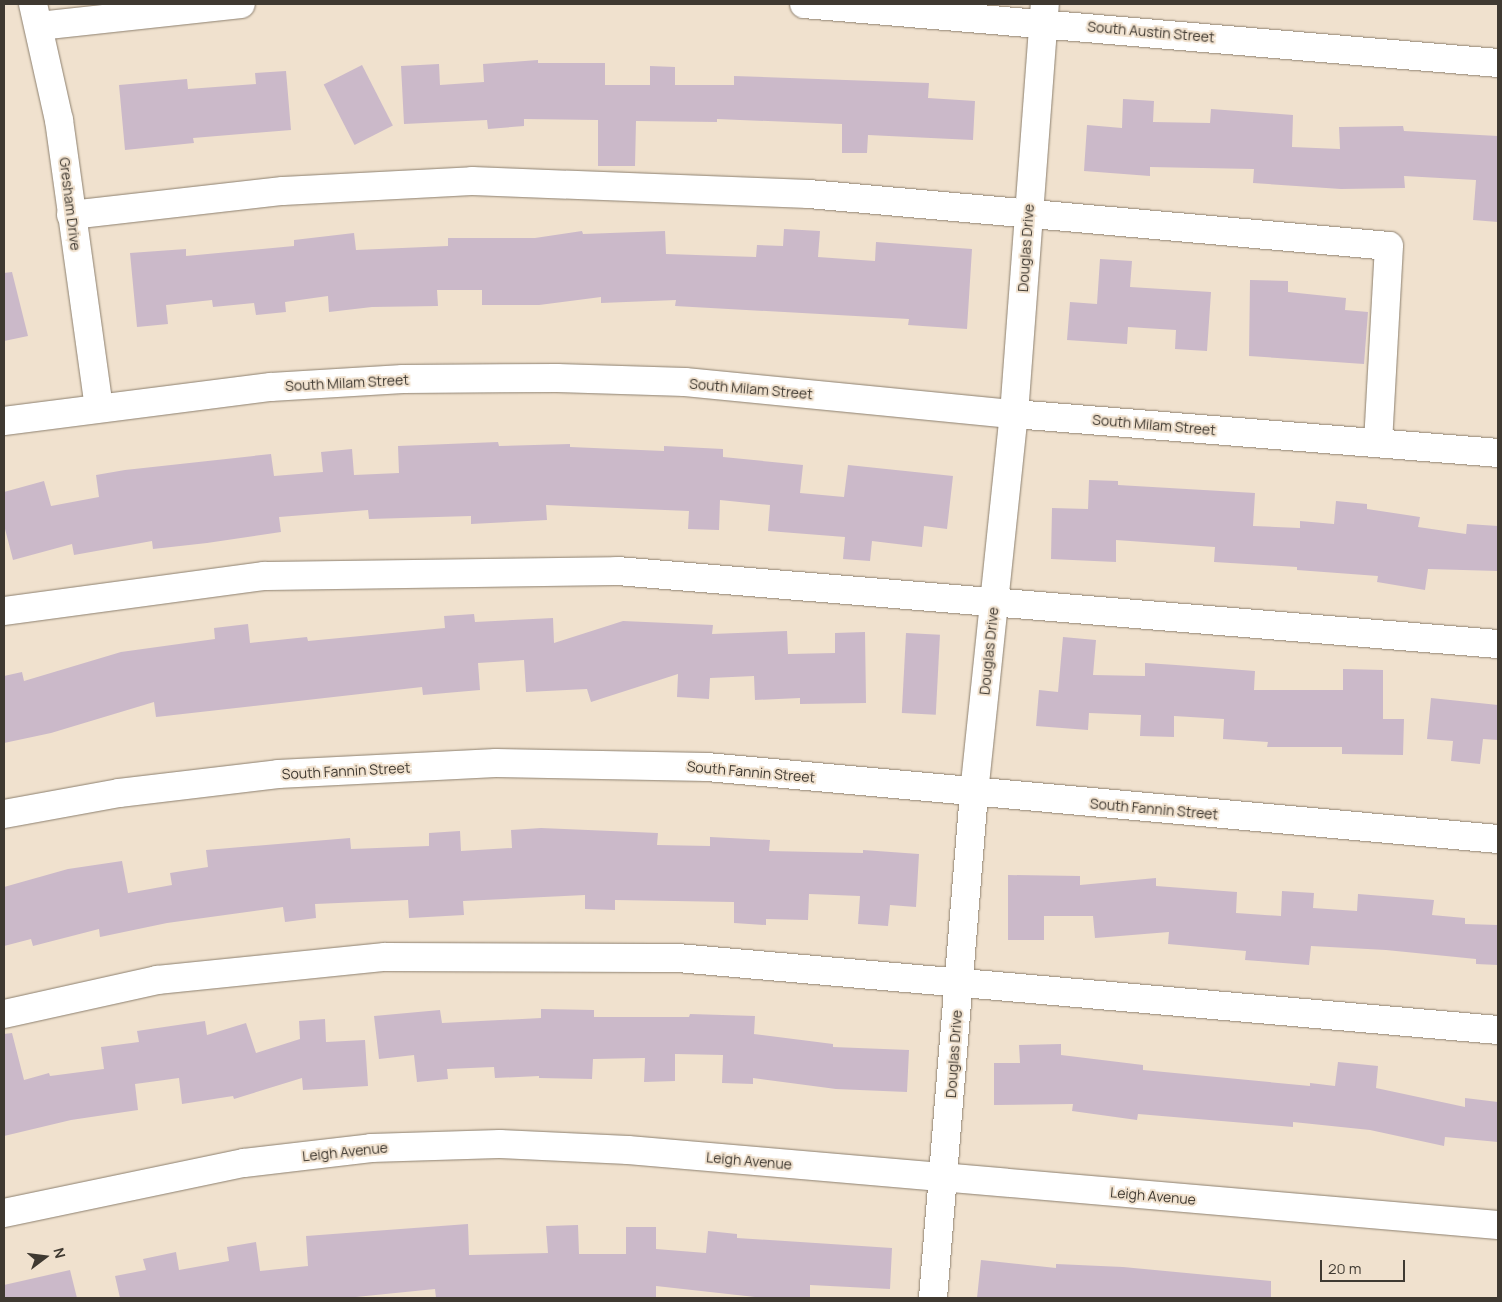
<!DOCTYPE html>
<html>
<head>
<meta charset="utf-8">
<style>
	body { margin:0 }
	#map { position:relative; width:1502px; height:1302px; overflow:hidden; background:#f0e1ce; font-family:Manrope,sans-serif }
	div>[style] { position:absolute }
	.building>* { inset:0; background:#cbb9c9; transform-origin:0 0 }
	.roads { filter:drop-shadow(0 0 1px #8d806f) drop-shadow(0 0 1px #8d806f) }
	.minor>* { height:28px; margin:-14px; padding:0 14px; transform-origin:14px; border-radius:14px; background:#fff }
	span { translate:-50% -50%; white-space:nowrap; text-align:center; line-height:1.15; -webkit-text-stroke:4px #f0e1ce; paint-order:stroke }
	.street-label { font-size:14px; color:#3f3931 }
	.frame { position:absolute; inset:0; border:5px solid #3f3931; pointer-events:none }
	.north { position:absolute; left:20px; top:1232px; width:50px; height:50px; -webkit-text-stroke:4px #f0e1ce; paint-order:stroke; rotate:75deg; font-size:14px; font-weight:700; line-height:20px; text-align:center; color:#3f3931 }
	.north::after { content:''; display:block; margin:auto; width:18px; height:22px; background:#3f3931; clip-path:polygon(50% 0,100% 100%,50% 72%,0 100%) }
	.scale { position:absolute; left:1320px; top:1260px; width:85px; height:22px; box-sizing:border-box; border:2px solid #3f3931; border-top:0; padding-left:6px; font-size:15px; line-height:18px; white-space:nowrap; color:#3f3931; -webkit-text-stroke:4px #f0e1ce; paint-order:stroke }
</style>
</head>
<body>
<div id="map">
	<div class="building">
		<i style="clip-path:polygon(538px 60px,538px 63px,605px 63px,605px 85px,650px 85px,650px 66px,675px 67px,675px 85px,734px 85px,734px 76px,929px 83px,928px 98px,975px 101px,973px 140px,868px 135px,867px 153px,842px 153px,842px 124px,717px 119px,717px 122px,636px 121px,635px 166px,598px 166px,598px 120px,524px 119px,524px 126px,488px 129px,487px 120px,404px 124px,401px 66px,439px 64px,440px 85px,484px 82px,483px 64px)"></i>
		<i style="left:362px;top:65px;width:68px;height:43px;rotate:63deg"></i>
		<i style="clip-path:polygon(286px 71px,291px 130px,193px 138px,194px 143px,125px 150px,119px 85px,187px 79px,188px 89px,256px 84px,255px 73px)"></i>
		<i style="clip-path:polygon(1123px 99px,1154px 101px,1153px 122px,1210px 123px,1211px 109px,1293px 115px,1292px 147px,1340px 149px,1339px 127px,1403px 126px,1404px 131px,1498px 136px,1498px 222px,1473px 220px,1476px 180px,1404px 176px,1405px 188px,1341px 189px,1253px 183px,1254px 169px,1150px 167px,1150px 176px,1084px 171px,1087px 125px,1122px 128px)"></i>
		<i style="clip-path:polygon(784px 229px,820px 231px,818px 257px,875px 261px,876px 242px,972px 249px,967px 329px,908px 325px,909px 319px,675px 306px,676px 300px,601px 303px,601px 297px,539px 305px,482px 305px,482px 290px,437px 290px,438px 306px,372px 307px,329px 312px,328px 296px,285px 302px,286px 312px,256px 315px,254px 303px,213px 307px,212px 300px,166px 305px,168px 324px,137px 327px,130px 253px,186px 249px,186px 256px,294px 246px,294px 240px,354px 233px,356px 250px,448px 246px,448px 238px,535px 238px,582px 231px,583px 234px,665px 231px,666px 254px,756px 257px,757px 245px,783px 246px)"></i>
		<i style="clip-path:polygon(1100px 259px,1132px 261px,1130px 287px,1211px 292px,1207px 351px,1175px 349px,1176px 330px,1128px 327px,1127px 344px,1067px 340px,1070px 302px,1097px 304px)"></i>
		<i style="clip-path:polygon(12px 272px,28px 336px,4px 341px,4px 273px)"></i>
		<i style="clip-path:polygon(1250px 280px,1288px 281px,1288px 292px,1346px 298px,1345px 310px,1368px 312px,1364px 364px,1249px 356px)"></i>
		<i style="clip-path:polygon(498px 442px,499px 446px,570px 444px,570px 447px,664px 451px,664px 446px,723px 449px,723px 457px,803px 465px,800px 493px,844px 497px,848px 465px,953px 476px,947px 529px,924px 526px,922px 547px,872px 541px,870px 561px,843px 559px,845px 537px,768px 531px,770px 505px,720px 500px,719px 530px,688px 529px,689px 511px,546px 505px,547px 520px,471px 524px,471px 516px,369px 519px,368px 510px,279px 517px,281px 532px,207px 543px,153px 549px,152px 541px,74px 555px,72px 544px,13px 560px,4px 525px,4px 492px,44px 481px,51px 506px,99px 497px,96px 475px,125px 470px,271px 454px,274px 476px,323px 472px,321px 452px,352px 449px,354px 475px,399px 473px,398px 446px)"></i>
		<i style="clip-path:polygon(1089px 480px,1118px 481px,1118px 485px,1255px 493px,1253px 526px,1300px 528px,1300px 521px,1334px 524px,1336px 501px,1367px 504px,1367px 509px,1420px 517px,1418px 527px,1466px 534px,1467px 524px,1498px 526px,1498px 571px,1428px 569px,1425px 590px,1377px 582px,1378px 576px,1297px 570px,1297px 567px,1214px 562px,1215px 547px,1116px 540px,1116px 562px,1051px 559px,1052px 508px,1088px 509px)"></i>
		<i style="clip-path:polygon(474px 614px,475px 622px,553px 618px,554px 643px,623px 621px,713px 625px,712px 634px,787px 631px,788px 654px,835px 653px,835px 633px,865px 632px,866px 703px,800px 704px,800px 698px,755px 700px,754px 676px,710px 678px,709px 699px,677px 697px,678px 674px,591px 702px,587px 689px,526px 692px,524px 660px,478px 663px,480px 690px,423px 695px,422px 687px,156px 717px,154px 702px,51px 733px,4px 743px,4px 676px,22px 672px,24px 681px,121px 652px,215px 639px,214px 628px,248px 624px,250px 643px,307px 637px,308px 641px,445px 628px,444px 616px)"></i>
		<i style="left:906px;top:633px;width:34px;height:80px;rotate:3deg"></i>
		<i style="clip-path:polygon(1063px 637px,1096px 640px,1093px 675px,1145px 676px,1145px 663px,1176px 665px,1255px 671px,1254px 690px,1343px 690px,1343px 669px,1383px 670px,1383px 719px,1404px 719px,1403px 755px,1342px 754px,1342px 747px,1267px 747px,1268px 742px,1223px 739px,1224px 719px,1174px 716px,1174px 737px,1140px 736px,1141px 715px,1089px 713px,1088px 730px,1036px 726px,1039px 690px,1058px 692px)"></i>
		<i style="clip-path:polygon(1431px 698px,1498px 705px,1498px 740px,1483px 739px,1480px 764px,1451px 761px,1453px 741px,1427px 739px)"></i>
		<i style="clip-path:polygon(541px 828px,658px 833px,657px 845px,710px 846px,710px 837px,770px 840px,769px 851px,863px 853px,863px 850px,919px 854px,916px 907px,890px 905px,888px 926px,858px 924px,860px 896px,809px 894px,808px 920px,766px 919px,766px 925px,734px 923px,734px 902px,615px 900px,615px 910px,585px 909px,585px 895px,463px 901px,464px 915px,409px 918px,408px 900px,315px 904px,316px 918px,285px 922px,283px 907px,167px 923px,100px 937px,99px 929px,33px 946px,31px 939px,4px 946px,4px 887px,68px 869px,122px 861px,128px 893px,172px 885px,170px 873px,208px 867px,206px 850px,350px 838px,351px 849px,429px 846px,429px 833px,460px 831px,461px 851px,512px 848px,511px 830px)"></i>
		<i style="clip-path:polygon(1008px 875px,1080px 876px,1080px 885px,1156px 878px,1156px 886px,1237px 892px,1236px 913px,1281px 916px,1282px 891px,1314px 893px,1313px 908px,1357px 911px,1358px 894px,1434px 900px,1432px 915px,1465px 918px,1465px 924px,1498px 925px,1498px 965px,1476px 964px,1476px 959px,1386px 950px,1311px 946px,1309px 965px,1245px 960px,1246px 951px,1168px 944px,1169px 932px,1095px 938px,1093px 916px,1044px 916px,1044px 940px,1008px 940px)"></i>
		<i style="clip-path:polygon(541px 1009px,594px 1010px,594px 1017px,689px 1017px,690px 1014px,755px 1016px,754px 1034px,833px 1044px,833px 1047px,909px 1050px,907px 1092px,836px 1089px,753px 1078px,753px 1084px,722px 1083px,723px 1055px,675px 1054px,675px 1081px,644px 1082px,645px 1058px,593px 1059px,592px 1079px,539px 1078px,539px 1076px,495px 1078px,494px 1067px,447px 1069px,448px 1079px,417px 1082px,414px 1055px,379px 1059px,374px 1016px,440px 1010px,442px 1023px,541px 1018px)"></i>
		<i style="clip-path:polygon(325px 1019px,326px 1042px,365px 1040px,368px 1086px,303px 1090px,302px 1078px,234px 1099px,233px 1096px,182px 1104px,179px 1078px,135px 1084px,138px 1110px,71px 1120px,4px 1136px,4px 1034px,12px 1033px,24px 1080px,49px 1073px,50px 1076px,104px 1069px,101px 1047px,139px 1042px,137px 1031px,205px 1021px,207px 1035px,246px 1023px,256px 1053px,300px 1039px,299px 1021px)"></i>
		<i style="clip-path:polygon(1061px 1044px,1061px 1055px,1143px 1065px,1143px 1070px,1310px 1086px,1310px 1083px,1335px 1086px,1338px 1062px,1378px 1066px,1376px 1088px,1465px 1107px,1465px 1098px,1498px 1102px,1498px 1142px,1445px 1137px,1444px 1146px,1370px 1130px,1293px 1122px,1293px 1127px,1138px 1114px,1137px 1120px,1072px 1111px,1073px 1104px,994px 1105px,994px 1063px,1020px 1063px,1019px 1045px)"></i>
		<i style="clip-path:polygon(468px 1224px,469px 1255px,548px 1253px,546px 1226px,578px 1225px,579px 1254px,626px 1254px,626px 1227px,656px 1227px,656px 1249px,706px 1253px,708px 1231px,737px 1234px,737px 1238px,892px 1248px,890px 1289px,810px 1285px,810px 1298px,765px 1298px,656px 1286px,656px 1298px,436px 1298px,435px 1289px,346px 1298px,120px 1298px,115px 1276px,146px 1270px,143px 1259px,176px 1252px,179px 1270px,229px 1261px,227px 1247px,256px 1242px,260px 1271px,308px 1266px,306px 1236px)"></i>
		<i style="clip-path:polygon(981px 1260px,1056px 1268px,1056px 1264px,1123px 1267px,1271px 1281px,1271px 1298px,977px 1298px)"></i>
		<i style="clip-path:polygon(70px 1270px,77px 1298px,4px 1298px,4px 1285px)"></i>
	</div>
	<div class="roads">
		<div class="minor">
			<i style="left:33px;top:4px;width:119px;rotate:77.4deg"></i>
			<i style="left:59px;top:120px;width:290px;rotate:82.1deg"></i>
			<i style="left:804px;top:4px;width:697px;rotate:4.86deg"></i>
			<i style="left:39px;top:26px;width:203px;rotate:-6.2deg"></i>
			<i style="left:71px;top:215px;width:213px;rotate:-6.5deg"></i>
			<i style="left:283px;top:191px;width:189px;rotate:-3deg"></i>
			<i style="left:472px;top:181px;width:337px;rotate:2.2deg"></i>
			<i style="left:809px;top:194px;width:582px;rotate:5.12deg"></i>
			<i style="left:1389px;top:246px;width:197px;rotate:93.2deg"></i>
			<i style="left:4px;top:421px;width:269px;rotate:-7.3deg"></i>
			<i style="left:271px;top:387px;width:132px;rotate:-3.5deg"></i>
			<i style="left:403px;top:379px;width:154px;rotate:-0.4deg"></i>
			<i style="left:557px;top:378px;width:128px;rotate:1.8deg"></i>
			<i style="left:685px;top:382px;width:331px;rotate:5.6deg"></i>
			<i style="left:1014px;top:414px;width:486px;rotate:4.6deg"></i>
			<i style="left:4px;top:611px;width:262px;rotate:-7.7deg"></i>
			<i style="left:264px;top:576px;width:353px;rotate:-0.8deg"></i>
			<i style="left:617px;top:571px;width:884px;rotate:4.74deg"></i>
			<i style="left:4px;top:814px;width:117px;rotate:-10.3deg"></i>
			<i style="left:119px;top:793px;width:160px;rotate:-6.8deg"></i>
			<i style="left:278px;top:774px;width:218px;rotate:-2.9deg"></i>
			<i style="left:496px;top:763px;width:211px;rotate:1.1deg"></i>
			<i style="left:707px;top:767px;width:794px;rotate:5.2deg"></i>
			<i style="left:4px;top:1014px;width:157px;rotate:-12.5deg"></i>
			<i style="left:157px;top:980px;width:229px;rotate:-5.8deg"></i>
			<i style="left:385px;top:957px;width:293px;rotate:0.2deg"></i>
			<i style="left:678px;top:958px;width:823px;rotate:5.02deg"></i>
			<i style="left:4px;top:1213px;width:245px;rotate:-11.8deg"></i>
			<i style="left:244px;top:1163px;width:128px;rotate:-6.7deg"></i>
			<i style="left:371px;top:1148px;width:129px;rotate:-1.8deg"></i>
			<i style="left:500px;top:1144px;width:128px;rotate:2.7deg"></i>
			<i style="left:628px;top:1150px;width:873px;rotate:4.93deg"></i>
			<i style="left:933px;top:1298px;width:507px;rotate:-85.36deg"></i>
			<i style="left:974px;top:793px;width:381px;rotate:-84deg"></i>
			<i style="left:1014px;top:414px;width:411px;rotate:-85.7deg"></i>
		</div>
	</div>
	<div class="street-label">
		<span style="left:1151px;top:32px;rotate:5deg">South Austin Street</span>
		<span style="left:70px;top:204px;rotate:83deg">Gresham Drive</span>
		<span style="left:1026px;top:248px;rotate:-86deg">Douglas Drive</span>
		<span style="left:347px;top:383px;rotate:-3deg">South Milam Street</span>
		<span style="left:751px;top:389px;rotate:5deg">South Milam Street</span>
		<span style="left:1154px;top:425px;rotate:5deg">South Milam Street</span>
		<span style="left:989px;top:651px;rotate:-84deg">Douglas Drive</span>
		<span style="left:346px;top:771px;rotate:-3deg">South Fannin Street</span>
		<span style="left:751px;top:772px;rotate:5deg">South Fannin Street</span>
		<span style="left:1154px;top:809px;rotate:5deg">South Fannin Street</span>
		<span style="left:954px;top:1054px;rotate:-86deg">Douglas Drive</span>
		<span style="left:345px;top:1152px;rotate:-6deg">Leigh Avenue</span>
		<span style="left:749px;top:1161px;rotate:5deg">Leigh Avenue</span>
		<span style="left:1153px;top:1196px;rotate:5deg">Leigh Avenue</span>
	</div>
	<div class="frame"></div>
	<div class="north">N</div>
	<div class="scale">20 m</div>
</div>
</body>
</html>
